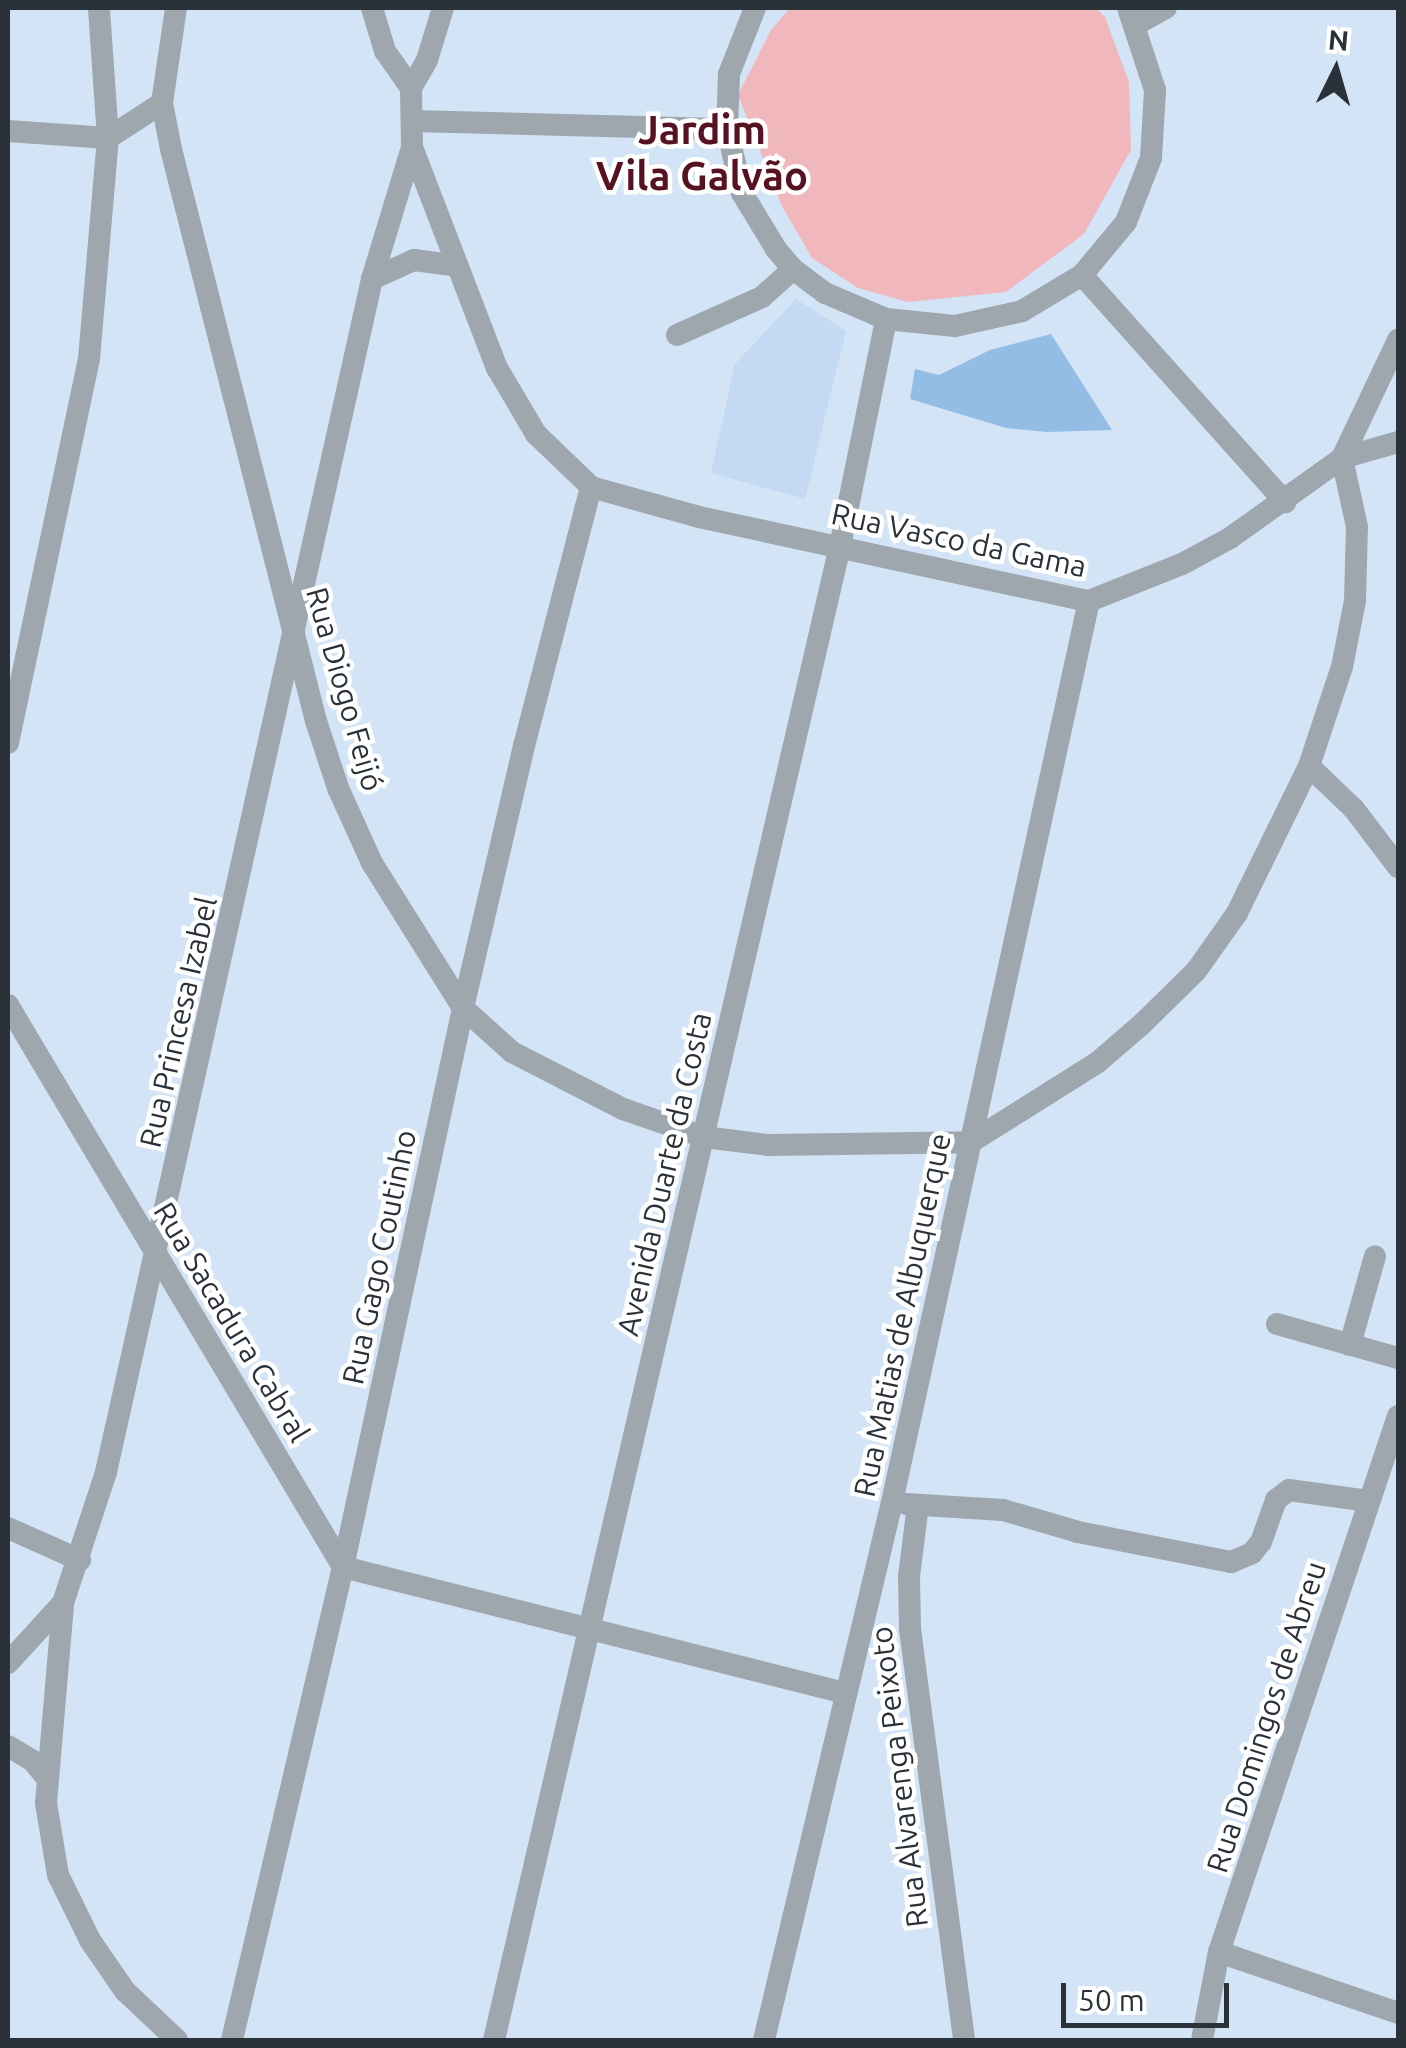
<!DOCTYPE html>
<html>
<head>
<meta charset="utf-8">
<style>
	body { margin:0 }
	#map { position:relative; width:1406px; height:2048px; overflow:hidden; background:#d3e4f7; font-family:Ubuntu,sans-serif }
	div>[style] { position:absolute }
	.built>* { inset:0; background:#c3daf2 }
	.green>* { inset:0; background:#f0b8bd }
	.building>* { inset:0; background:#94bde6 }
	.minor>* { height:22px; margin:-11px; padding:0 11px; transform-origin:11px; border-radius:11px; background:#9fa7ae }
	span { translate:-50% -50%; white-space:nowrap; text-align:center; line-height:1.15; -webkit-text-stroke:9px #fff; paint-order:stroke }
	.street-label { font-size:30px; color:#2b3138 }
	.district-label { font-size:40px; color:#571221; font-weight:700 }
	.frame { position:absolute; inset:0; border:10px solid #2b3138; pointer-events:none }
	.north { position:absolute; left:1286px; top:20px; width:100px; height:100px; -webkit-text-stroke:8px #fff; paint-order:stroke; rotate:5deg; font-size:28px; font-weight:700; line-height:40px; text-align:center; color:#2b3138 }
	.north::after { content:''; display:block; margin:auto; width:35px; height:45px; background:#2b3138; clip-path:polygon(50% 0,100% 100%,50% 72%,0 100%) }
	.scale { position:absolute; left:1061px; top:1983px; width:168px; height:45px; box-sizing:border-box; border:5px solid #2b3138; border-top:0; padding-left:12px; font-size:30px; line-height:35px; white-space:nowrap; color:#2b3138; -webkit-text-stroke:8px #fff; paint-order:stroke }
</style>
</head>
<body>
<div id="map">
	<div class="built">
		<i style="clip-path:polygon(796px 299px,846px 331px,805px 499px,711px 473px,735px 364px)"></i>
	</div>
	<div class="green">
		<i style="clip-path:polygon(790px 8px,1096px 8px,1105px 17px,1129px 82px,1131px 150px,1084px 234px,1006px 292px,908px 302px,858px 288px,812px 258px,782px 206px,738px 95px,771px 30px)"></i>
	</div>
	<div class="building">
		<i style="clip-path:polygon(1051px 334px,1112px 430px,1047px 432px,1006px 428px,910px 399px,915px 369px,939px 375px,990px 350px)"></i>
	</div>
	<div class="minor">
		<i style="left:176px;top:8px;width:96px;rotate:98.4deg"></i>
		<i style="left:162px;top:103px;width:47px;rotate:78.9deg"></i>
		<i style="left:171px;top:149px;width:590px;rotate:75.78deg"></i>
		<i style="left:316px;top:721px;width:71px;rotate:71.8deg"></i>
		<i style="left:338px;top:788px;width:82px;rotate:65.6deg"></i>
		<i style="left:372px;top:863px;width:171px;rotate:57.9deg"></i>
		<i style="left:463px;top:1008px;width:66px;rotate:41.9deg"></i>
		<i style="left:512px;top:1052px;width:125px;rotate:27.2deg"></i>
		<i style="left:623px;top:1109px;width:86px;rotate:19.1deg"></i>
		<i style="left:704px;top:1137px;width:64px;rotate:7.1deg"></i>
		<i style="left:768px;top:1145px;width:203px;rotate:-0.8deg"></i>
		<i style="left:971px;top:1142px;width:150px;rotate:-32.2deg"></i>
		<i style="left:1098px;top:1062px;width:58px;rotate:-40.8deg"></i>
		<i style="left:1142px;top:1024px;width:76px;rotate:-44.5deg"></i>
		<i style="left:1196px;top:971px;width:71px;rotate:-54.7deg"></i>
		<i style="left:1237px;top:913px;width:164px;rotate:-63.9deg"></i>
		<i style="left:1309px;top:766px;width:104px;rotate:-71.6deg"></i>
		<i style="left:1342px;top:667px;width:67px;rotate:-78.9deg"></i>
		<i style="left:1355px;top:601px;width:74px;rotate:-88.5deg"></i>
		<i style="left:1357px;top:527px;width:71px;rotate:-102.3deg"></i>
		<i style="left:372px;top:8px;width:45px;rotate:73.2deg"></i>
		<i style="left:385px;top:51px;width:45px;rotate:54.9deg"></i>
		<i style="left:755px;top:8px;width:71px;rotate:111.5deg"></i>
		<i style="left:729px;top:74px;width:55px;rotate:92.1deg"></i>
		<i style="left:727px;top:129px;width:66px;rotate:76.8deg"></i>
		<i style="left:742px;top:193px;width:66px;rotate:58.7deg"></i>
		<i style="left:776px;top:249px;width:26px;rotate:50deg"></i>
		<i style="left:793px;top:269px;width:40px;rotate:37deg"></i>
		<i style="left:825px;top:293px;width:66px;rotate:23.1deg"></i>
		<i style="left:886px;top:319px;width:69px;rotate:5.8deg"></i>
		<i style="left:955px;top:326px;width:69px;rotate:-12.6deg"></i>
		<i style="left:1022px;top:311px;width:70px;rotate:-31deg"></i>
		<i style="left:1082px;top:275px;width:69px;rotate:-50.3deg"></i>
		<i style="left:1126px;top:222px;width:69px;rotate:-68.7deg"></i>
		<i style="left:1151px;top:158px;width:68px;rotate:-86.6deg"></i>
		<i style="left:1155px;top:90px;width:86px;rotate:-108.2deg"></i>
		<i style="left:1137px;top:24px;width:33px;rotate:-29deg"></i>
		<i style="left:413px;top:121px;width:314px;rotate:1.5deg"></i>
		<i style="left:8px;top:131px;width:100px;rotate:4deg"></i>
		<i style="left:108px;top:138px;width:64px;rotate:-32.9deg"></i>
		<i style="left:412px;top:147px;width:237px;rotate:69deg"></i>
		<i style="left:497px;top:368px;width:77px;rotate:59.4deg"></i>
		<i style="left:536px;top:434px;width:76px;rotate:43.9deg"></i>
		<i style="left:591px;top:487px;width:112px;rotate:15.5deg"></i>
		<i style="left:699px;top:517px;width:399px;rotate:12.2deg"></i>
		<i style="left:1089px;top:601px;width:100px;rotate:-21.7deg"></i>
		<i style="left:1182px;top:564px;width:55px;rotate:-28.4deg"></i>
		<i style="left:1230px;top:538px;width:138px;rotate:-35.5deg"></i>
		<i style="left:1342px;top:458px;width:131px;rotate:-64.6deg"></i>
		<i style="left:1082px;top:275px;width:305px;rotate:48.2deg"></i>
		<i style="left:372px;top:279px;width:46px;rotate:-24.3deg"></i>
		<i style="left:414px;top:260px;width:44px;rotate:7.8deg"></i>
		<i style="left:677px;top:335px;width:93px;rotate:-24.1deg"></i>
		<i style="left:762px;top:297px;width:42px;rotate:-42.1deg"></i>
		<i style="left:1342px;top:458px;width:58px;rotate:-15.9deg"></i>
		<i style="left:8px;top:743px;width:392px;rotate:-78.1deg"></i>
		<i style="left:89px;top:359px;width:222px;rotate:-85.1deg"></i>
		<i style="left:108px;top:138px;width:130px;rotate:-94deg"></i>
		<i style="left:1309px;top:766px;width:62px;rotate:43.7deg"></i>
		<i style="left:1354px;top:809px;width:73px;rotate:52.8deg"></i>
		<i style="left:8px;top:1005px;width:654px;rotate:59.2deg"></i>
		<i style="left:343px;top:1567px;width:518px;rotate:14.09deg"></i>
		<i style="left:1277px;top:1324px;width:126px;rotate:15.7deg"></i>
		<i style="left:1350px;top:1345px;width:92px;rotate:-74.3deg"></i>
		<i style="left:906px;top:1504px;width:97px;rotate:3.5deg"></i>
		<i style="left:1003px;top:1510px;width:78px;rotate:16.3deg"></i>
		<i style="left:1078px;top:1532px;width:156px;rotate:11.1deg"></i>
		<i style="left:1231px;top:1562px;width:23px;rotate:-23deg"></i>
		<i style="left:1252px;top:1553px;width:14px;rotate:-51deg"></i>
		<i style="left:1261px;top:1542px;width:45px;rotate:-70.3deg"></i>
		<i style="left:1276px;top:1500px;width:16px;rotate:-38deg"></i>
		<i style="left:1289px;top:1490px;width:80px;rotate:7.9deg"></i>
		<i style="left:918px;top:1505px;width:72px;rotate:97.2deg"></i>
		<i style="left:909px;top:1576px;width:53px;rotate:88.9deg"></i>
		<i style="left:910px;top:1629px;width:415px;rotate:82.5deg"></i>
		<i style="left:8px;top:1528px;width:79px;rotate:24deg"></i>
		<i style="left:8px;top:1663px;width:81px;rotate:-47.5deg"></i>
		<i style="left:8px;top:1746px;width:29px;rotate:31deg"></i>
		<i style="left:33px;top:1761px;width:21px;rotate:51deg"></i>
		<i style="left:1219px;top:1952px;width:189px;rotate:18.8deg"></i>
		<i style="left:177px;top:2040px;width:71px;rotate:-136.7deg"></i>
		<i style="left:125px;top:1991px;width:62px;rotate:-124.5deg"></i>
		<i style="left:90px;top:1940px;width:72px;rotate:-116.2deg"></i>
		<i style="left:58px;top:1875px;width:73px;rotate:-99.5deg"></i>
		<i style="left:46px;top:1803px;width:201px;rotate:-85.1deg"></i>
		<i style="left:63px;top:1603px;width:138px;rotate:-71.8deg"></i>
		<i style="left:106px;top:1472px;width:1222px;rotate:-77.43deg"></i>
		<i style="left:372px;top:279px;width:138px;rotate:-73.1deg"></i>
		<i style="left:412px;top:147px;width:59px;rotate:-91deg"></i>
		<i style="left:411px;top:88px;width:32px;rotate:-60deg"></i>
		<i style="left:427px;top:60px;width:54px;rotate:-72.9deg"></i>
		<i style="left:232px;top:2040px;width:486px;rotate:-76.8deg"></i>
		<i style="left:343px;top:1567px;width:572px;rotate:-77.88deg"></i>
		<i style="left:463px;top:1008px;width:269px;rotate:-76.9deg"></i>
		<i style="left:524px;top:746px;width:268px;rotate:-75.5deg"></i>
		<i style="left:494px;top:2040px;width:1534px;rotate:-76.96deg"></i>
		<i style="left:840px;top:546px;width:232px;rotate:-78.5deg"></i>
		<i style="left:764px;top:2040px;width:553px;rotate:-76.62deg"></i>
		<i style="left:892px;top:1502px;width:922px;rotate:-77.67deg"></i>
		<i style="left:1202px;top:2040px;width:90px;rotate:-79.1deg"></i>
		<i style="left:1219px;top:1952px;width:565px;rotate:-71.53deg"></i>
	</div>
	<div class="street-label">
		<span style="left:959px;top:540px;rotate:12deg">Rua Vasco da Gama</span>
		<span style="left:345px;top:689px;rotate:74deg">Rua Diogo Feijó</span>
		<span style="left:178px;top:1022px;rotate:-77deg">Rua Princesa Izabel</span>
		<span style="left:664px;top:1174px;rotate:-77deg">Avenida Duarte da Costa</span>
		<span style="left:379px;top:1257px;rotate:-78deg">Rua Gago Coutinho</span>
		<span style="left:902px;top:1315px;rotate:-78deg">Rua Matias de Albuquerque</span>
		<span style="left:232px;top:1322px;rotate:59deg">Rua Sacadura Cabral</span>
		<span style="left:1266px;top:1717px;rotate:-72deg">Rua Domingos de Abreu</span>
		<span style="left:899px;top:1777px;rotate:-97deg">Rua Alvarenga Peixoto</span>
	</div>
	<div class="district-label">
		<span style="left:702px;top:153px">Jardim<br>Vila Galvão</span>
	</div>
	<div class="frame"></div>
	<div class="north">N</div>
	<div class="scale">50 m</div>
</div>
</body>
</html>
